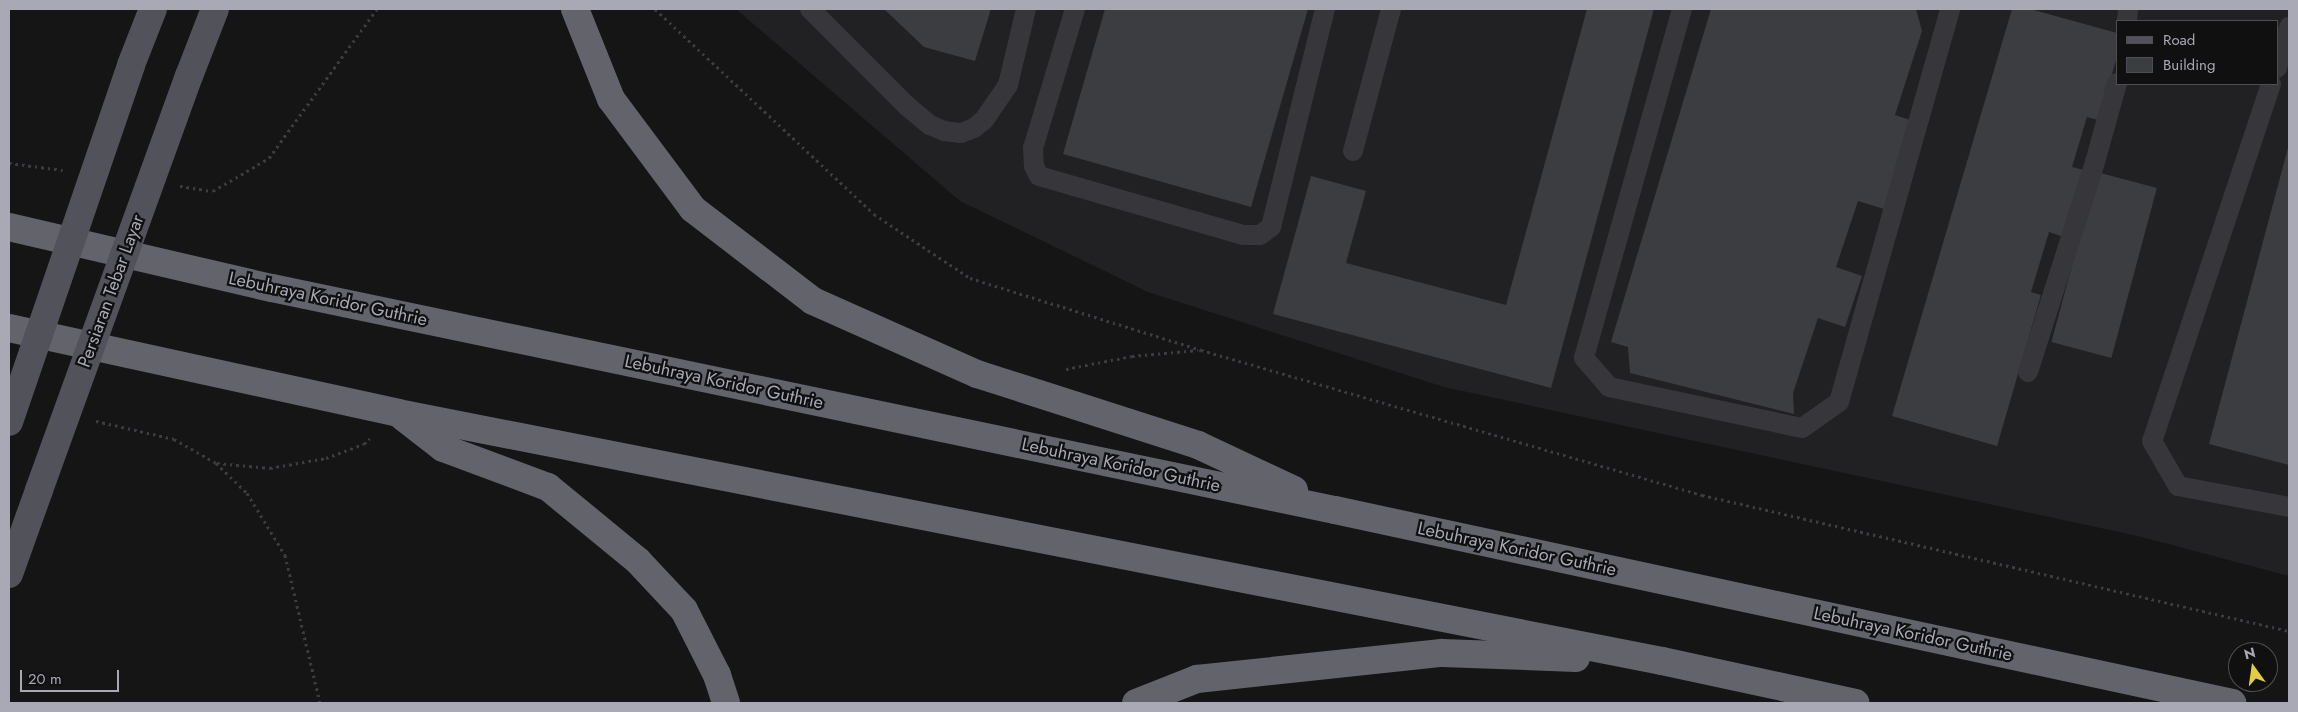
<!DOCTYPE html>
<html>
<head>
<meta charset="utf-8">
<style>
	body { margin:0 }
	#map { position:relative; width:2298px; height:712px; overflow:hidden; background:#151516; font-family:Jost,sans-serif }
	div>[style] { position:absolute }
	.built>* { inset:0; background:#212123 }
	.building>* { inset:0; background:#3c3d40; transform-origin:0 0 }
	.path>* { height:3px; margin-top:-1.5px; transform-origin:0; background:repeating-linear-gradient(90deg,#3c3c42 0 2.5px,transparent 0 6.5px) }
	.service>* { height:20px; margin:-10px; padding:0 10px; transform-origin:10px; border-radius:10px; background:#36363b }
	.primary>* { height:28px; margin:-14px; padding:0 14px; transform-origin:14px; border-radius:14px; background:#52525a }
	.motorway>* { height:28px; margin:-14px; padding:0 14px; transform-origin:14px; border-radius:14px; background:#62636b }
	.primary-bridge>* { height:28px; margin:-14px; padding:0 14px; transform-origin:14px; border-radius:14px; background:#52525a }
	span { translate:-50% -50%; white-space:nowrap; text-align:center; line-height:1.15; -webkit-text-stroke:4.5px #101011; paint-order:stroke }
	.street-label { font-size:18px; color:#a8a9b5 }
	.frame { position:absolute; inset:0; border:10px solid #a8a9b5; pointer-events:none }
	.legend { position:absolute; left:2116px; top:20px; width:162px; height:65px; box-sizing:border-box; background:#101011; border:1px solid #4d4d53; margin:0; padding:6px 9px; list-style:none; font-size:15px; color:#a8a9b5 }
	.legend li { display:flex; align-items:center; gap:10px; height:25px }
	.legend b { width:25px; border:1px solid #4d4d53 }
	.north { position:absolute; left:2228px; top:642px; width:50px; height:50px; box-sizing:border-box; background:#101011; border:1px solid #4d4d53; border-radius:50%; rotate:346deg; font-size:14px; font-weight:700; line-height:20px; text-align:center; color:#a8a9b5 }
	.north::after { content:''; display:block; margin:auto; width:18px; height:22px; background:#e2cd41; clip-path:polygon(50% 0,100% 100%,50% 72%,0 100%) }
	.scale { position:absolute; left:20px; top:670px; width:99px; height:22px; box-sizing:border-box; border:2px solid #a8a9b5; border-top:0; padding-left:6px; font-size:15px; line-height:18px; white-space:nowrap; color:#a8a9b5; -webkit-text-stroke:4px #101011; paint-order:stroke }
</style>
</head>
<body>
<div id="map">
	<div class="built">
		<i style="clip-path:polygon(evenodd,736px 9px,2289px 9px,2289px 576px,2142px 537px,1444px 387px,1148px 292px,960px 201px,736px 9px,2117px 21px,2277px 21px,2277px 84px,2117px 84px,2117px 21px)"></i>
	</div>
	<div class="building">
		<i style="clip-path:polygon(884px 9px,991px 9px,975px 61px,924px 47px)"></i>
		<i style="clip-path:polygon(1105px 9px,1308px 9px,1251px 207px,1063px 154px)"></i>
		<i style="clip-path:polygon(1587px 9px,1654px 9px,1551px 388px,1273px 314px,1311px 176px,1366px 191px,1346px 263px,1506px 305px)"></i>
		<i style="clip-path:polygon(1711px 9px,1916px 9px,1922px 31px,1895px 115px,1913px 121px,1884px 209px,1858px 201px,1836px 267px,1862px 276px,1845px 327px,1818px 318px,1793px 393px,1794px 414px,1630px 373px,1628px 347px,1611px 342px)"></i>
		<i style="clip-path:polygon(2012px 9px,2030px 9px,2117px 33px,2117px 57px,2098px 120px,2087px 117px,2072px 167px,2084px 170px,2064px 237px,2049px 232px,2031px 292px,2041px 295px,1997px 446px,1892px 416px)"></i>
		<i style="clip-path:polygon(2289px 144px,2289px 465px,2209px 444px)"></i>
		<i style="left:2097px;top:172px;width:62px;height:176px;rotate:15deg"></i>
	</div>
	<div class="path">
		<i style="left:655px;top:9px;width:300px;rotate:43.1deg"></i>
		<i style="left:874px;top:214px;width:115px;rotate:33.7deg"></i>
		<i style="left:970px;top:278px;width:242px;rotate:17.3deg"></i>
		<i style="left:1201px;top:350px;width:522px;rotate:16.14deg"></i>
		<i style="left:1702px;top:495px;width:603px;rotate:13.04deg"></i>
		<i style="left:9px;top:163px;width:54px;rotate:7.4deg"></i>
		<i style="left:180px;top:186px;width:33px;rotate:9deg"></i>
		<i style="left:213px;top:191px;width:65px;rotate:-30.5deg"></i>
		<i style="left:269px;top:158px;width:184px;rotate:-54.1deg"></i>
		<i style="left:1066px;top:369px;width:67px;rotate:-11.1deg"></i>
		<i style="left:1132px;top:356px;width:66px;rotate:-5.2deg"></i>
		<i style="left:96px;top:421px;width:80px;rotate:13deg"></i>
		<i style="left:174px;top:439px;width:48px;rotate:29.7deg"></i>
		<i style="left:216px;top:463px;width:43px;rotate:44.1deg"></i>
		<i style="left:247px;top:493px;width:73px;rotate:58.5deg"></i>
		<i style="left:285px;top:555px;width:152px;rotate:76.7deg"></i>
		<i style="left:217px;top:463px;width:53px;rotate:5.4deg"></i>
		<i style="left:270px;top:468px;width:57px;rotate:-10.1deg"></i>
		<i style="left:326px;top:458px;width:40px;rotate:-20.2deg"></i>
		<i style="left:364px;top:444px;width:8px;rotate:-45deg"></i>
	</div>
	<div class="service">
		<i style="left:810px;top:9px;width:137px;rotate:45deg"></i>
		<i style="left:907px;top:106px;width:30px;rotate:40deg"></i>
		<i style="left:930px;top:125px;width:15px;rotate:23deg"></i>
		<i style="left:944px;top:131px;width:17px;rotate:7deg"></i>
		<i style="left:961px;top:133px;width:14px;rotate:-21deg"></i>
		<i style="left:974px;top:128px;width:13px;rotate:-39deg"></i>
		<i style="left:984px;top:120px;width:42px;rotate:-55.6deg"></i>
		<i style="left:1008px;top:85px;width:78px;rotate:-76.7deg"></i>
		<i style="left:1075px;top:9px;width:145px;rotate:106.8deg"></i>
		<i style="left:1033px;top:148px;width:18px;rotate:87deg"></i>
		<i style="left:1034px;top:166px;width:11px;rotate:63deg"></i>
		<i style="left:1039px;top:176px;width:213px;rotate:16.1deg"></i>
		<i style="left:1244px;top:235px;width:16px"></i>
		<i style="left:1260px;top:235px;width:14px;rotate:-36deg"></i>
		<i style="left:1271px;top:227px;width:225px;rotate:-76.1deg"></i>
		<i style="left:1682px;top:9px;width:362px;rotate:105.7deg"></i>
		<i style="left:1584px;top:358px;width:38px;rotate:49deg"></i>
		<i style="left:1609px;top:387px;width:197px;rotate:12deg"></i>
		<i style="left:1802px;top:428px;width:45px;rotate:-35.1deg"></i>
		<i style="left:1839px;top:402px;width:408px;rotate:-74.2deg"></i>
		<i style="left:2127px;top:21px;width:12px;rotate:-85deg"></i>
		<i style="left:2277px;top:68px;width:43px;rotate:-73.7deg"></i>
		<i style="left:2271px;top:84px;width:376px;rotate:108.4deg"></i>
		<i style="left:2152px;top:441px;width:52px;rotate:60deg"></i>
		<i style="left:2178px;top:486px;width:113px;rotate:10.7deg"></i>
		<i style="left:1353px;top:151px;width:147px;rotate:-75deg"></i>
		<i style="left:2028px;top:372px;width:220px;rotate:-72.3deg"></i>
		<i style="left:2095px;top:162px;width:82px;rotate:-74.4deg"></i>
	</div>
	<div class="primary">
		<i style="left:189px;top:76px;width:72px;rotate:-68.8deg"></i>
		<i style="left:9px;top:574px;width:89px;rotate:-70.3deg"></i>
	</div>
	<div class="motorway">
		<i style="left:575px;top:9px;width:97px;rotate:68.2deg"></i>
		<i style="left:611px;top:99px;width:137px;rotate:53.3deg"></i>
		<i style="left:693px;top:209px;width:151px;rotate:37.5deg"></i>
		<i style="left:813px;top:301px;width:180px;rotate:24deg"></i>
		<i style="left:977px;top:374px;width:232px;rotate:17.8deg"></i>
		<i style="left:1198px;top:445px;width:106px;rotate:25.1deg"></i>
		<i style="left:9px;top:227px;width:270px;rotate:13.1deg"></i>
		<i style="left:272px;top:288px;width:1086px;rotate:11.8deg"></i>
		<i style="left:1335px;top:510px;width:918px;rotate:12.14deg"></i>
		<i style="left:9px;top:328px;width:398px;rotate:12.3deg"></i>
		<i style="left:398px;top:413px;width:1288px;rotate:11.1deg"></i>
		<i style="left:1662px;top:661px;width:198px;rotate:12.2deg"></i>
		<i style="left:403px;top:417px;width:51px;rotate:37.8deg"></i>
		<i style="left:443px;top:448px;width:112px;rotate:20.4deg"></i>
		<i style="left:548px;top:487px;width:117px;rotate:39.4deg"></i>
		<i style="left:638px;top:561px;width:67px;rotate:46.8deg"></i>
		<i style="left:684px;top:610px;width:73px;rotate:63.1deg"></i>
		<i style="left:717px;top:675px;width:29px;rotate:72deg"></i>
		<i style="left:1136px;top:703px;width:66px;rotate:-21.5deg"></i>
		<i style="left:1197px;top:679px;width:246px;rotate:-6.1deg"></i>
		<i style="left:1442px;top:653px;width:134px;rotate:2.1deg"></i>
	</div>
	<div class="primary-bridge">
		<i style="left:9px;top:422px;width:377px;rotate:-71.1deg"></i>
		<i style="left:131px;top:65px;width:60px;rotate:-68.6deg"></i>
		<i style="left:39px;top:490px;width:440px;rotate:-70.1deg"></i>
	</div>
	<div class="street-label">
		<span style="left:111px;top:291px;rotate:-70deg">Persiaran Tebar Layar</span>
		<span style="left:328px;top:299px;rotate:12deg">Lebuhraya Koridor Guthrie</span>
		<span style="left:724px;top:382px;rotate:12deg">Lebuhraya Koridor Guthrie</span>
		<span style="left:1121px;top:465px;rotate:12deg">Lebuhraya Koridor Guthrie</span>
		<span style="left:1517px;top:549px;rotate:12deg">Lebuhraya Koridor Guthrie</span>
		<span style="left:1913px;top:634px;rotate:12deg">Lebuhraya Koridor Guthrie</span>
	</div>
	<div class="frame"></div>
	<ul class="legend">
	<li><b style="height:6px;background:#52525a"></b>Road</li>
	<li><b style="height:14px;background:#3c3d40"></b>Building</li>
	</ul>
	<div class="north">N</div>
	<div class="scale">20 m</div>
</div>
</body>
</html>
